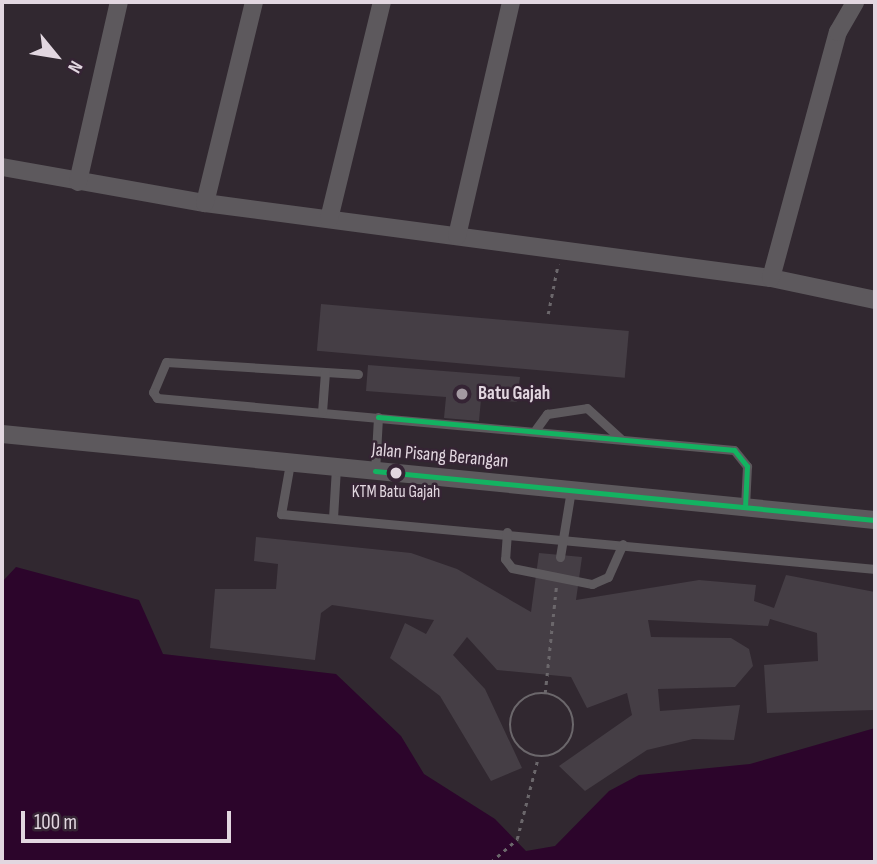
<!DOCTYPE html>
<html>
<head>
<meta charset="utf-8">
<style>
	body { margin:0 }
	#map { position:relative; width:877px; height:864px; overflow:hidden; background:#312830; font-family:"Sofia Sans Condensed",sans-serif }
	div>[style] { position:absolute }
	.water>* { inset:0; background:#2c052b }
	.building>* { inset:0; background:#453e45; transform-origin:0 0 }
	.path>* { height:2.5px; margin-top:-1.25px; transform-origin:0; background:repeating-linear-gradient(90deg,#6b676b 0 3.5px,transparent 0 8.5px) }
	.path>.ring { margin:-1.25px; padding:0; box-sizing:content-box; background:none; border:2.5px solid #6b676b; border-radius:50% }
	.lane>* { height:9px; margin:-4.5px; padding:0 4.5px; transform-origin:4.5px; border-radius:4.5px; background:#5d595d }
	.street>* { height:18px; margin:-9px; padding:0 9px; transform-origin:9px; border-radius:9px; background:#5d595d }
	.bus-1>* { height:5px; margin:-2.5px; padding:0 2.5px; transform-origin:2.5px; border-radius:2.5px; background:#13b361 }
	.dots>* { width:19px; height:19px; translate:-50% -50%; box-sizing:border-box; border:4px solid #352434; border-radius:50% }
	span { translate:-50% -50%; white-space:nowrap; text-align:center; line-height:1.15; -webkit-text-stroke:5px #352434; paint-order:stroke }
	.bus-label { font-size:17px; color:#e2d7e0 }
	.poi-label { font-size:19px; color:#e2d7e0; font-weight:700 }
	.left { translate:0 -50%; text-align:left }
	.street-label { font-size:19px; color:#e2d7e0 }
	.frame { position:absolute; inset:0; border:4px solid #e2d7e0; pointer-events:none }
	.north { position:absolute; left:21px; top:21px; width:70px; height:70px; -webkit-text-stroke:5px #352434; paint-order:stroke; rotate:120deg; font-size:19px; font-weight:700; line-height:28px; text-align:center; color:#e2d7e0 }
	.north::after { content:''; display:block; margin:auto; width:24px; height:32px; background:#e2d7e0; clip-path:polygon(50% 0,100% 100%,50% 72%,0 100%) }
	.scale { position:absolute; left:21px; top:811px; width:210px; height:32px; box-sizing:border-box; border:4px solid #e2d7e0; border-top:0; padding-left:9px; font-size:21px; line-height:24px; white-space:nowrap; color:#e2d7e0; -webkit-text-stroke:5px #352434; paint-order:stroke }
</style>
</head>
<body>
<div id="map">
	<div class="water">
		<i style="clip-path:polygon(16px 567px,139px 600px,163px 654px,336px 674px,401px 736px,424px 774px,495px 819px,526px 851px,555px 846px,609px 791px,639px 775px,750px 764px,875px 728px,875px 862px,2px 862px,2px 582px)"></i>
	</div>
	<div class="building">
		<i style="left:321px;top:304px;width:309px;height:47px;rotate:5deg"></i>
		<i style="clip-path:polygon(368px 365px,520px 377px,517px 402px,481px 399px,479px 421px,444px 418px,446px 397px,366px 391px)"></i>
		<i style="clip-path:polygon(256px 537px,411px 553px,457px 569px,531px 612px,539px 553px,582px 557px,576px 600px,699px 580px,756px 585px,754px 601px,774px 608px,786px 575px,875px 592px,875px 710px,767px 713px,764px 665px,818px 661px,817px 633px,770px 619px,768px 626px,648px 620px,651px 637px,731px 638px,749px 649px,753px 666px,735px 687px,658px 689px,660px 711px,740px 705px,734px 740px,693px 739px,647px 750px,585px 791px,559px 766px,632px 715px,627px 693px,587px 708px,571px 677px,497px 670px,467px 637px,453px 655px,485px 689px,522px 768px,491px 781px,440px 696px,390px 658px,405px 623px,426px 634px,434px 620px,332px 605px,321px 613px,315px 660px,210px 648px,215px 589px,276px 589px,278px 564px,254px 561px)"></i>
	</div>
	<div class="path">
		<i style="left:548px;top:314px;width:51px;rotate:-78.7deg"></i>
		<i style="left:545px;top:693px;width:106px;rotate:-84deg"></i>
		<i class="ring" style="left:510px;top:693px;width:61.5px;height:61.5px"></i>
		<i style="left:491px;top:862px;width:35px;rotate:-41deg"></i>
		<i style="left:517px;top:839px;width:84px;rotate:-75.5deg"></i>
	</div>
	<div class="lane">
		<i style="left:358px;top:374px;width:192px;rotate:-176.4deg"></i>
		<i style="left:166px;top:362px;width:33px;rotate:113deg"></i>
		<i style="left:153px;top:392px;width:7px;rotate:56deg"></i>
		<i style="left:157px;top:398px;width:579px;rotate:5.15deg"></i>
		<i style="left:734px;top:450px;width:21px;rotate:51deg"></i>
		<i style="left:747px;top:466px;width:41px;rotate:92.8deg"></i>
		<i style="left:322px;top:412px;width:40px;rotate:-85.7deg"></i>
		<i style="left:536px;top:429px;width:19px;rotate:-54deg"></i>
		<i style="left:547px;top:414px;width:40px;rotate:-8.5deg"></i>
		<i style="left:587px;top:408px;width:46px;rotate:42.4deg"></i>
		<i style="left:290px;top:463px;width:52px;rotate:100deg"></i>
		<i style="left:281px;top:514px;width:597px;rotate:5.29deg"></i>
		<i style="left:375px;top:471px;width:54px;rotate:-86.8deg"></i>
		<i style="left:333px;top:518px;width:51px;rotate:-86.6deg"></i>
		<i style="left:507px;top:532px;width:27px;rotate:94deg"></i>
		<i style="left:505px;top:559px;width:11px;rotate:52deg"></i>
		<i style="left:512px;top:568px;width:82px;rotate:11.3deg"></i>
		<i style="left:592px;top:584px;width:17px;rotate:-24deg"></i>
		<i style="left:608px;top:577px;width:36px;rotate:-66deg"></i>
		<i style="left:560px;top:557px;width:68px;rotate:-80.7deg"></i>
	</div>
	<div class="street">
		<i style="left:2px;top:167px;width:206px;rotate:10.1deg"></i>
		<i style="left:205px;top:203px;width:571px;rotate:7.55deg"></i>
		<i style="left:771px;top:278px;width:106px;rotate:11.9deg"></i>
		<i style="left:78px;top:182px;width:185px;rotate:-77.2deg"></i>
		<i style="left:205px;top:203px;width:207px;rotate:-76.3deg"></i>
		<i style="left:329px;top:219px;width:223px;rotate:-76.3deg"></i>
		<i style="left:457px;top:236px;width:240px;rotate:-77deg"></i>
		<i style="left:771px;top:278px;width:255px;rotate:-74.8deg"></i>
		<i style="left:838px;top:32px;width:34px;rotate:-60deg"></i>
		<i style="left:2px;top:434px;width:877px;rotate:5.63deg"></i>
	</div>
	<div class="bus-1">
		<i style="left:378px;top:417px;width:358px;rotate:5.3deg"></i>
		<i style="left:734px;top:450px;width:21px;rotate:51deg"></i>
		<i style="left:747px;top:466px;width:41px;rotate:92.8deg"></i>
		<i style="left:375px;top:471px;width:502px;rotate:5.6deg"></i>
	</div>
	<div class="dots">
		<i style="left:462px;top:394px;background:#a49aa2"></i>
		<i style="left:396px;top:473px;background:#e2d7e0"></i>
	</div>
	<div class="bus-label">
		<span style="left:396px;top:493px">KTM Batu Gajah</span>
	</div>
	<div class="poi-label">
		<span class="left" style="left:478px;top:394px">Batu Gajah</span>
	</div>
	<div class="street-label">
		<span style="left:440px;top:456px;rotate:5deg">Jalan Pisang Berangan</span>
	</div>
	<div class="frame"></div>
	<div class="north">N</div>
	<div class="scale">100 m</div>
</div>
</body>
</html>
